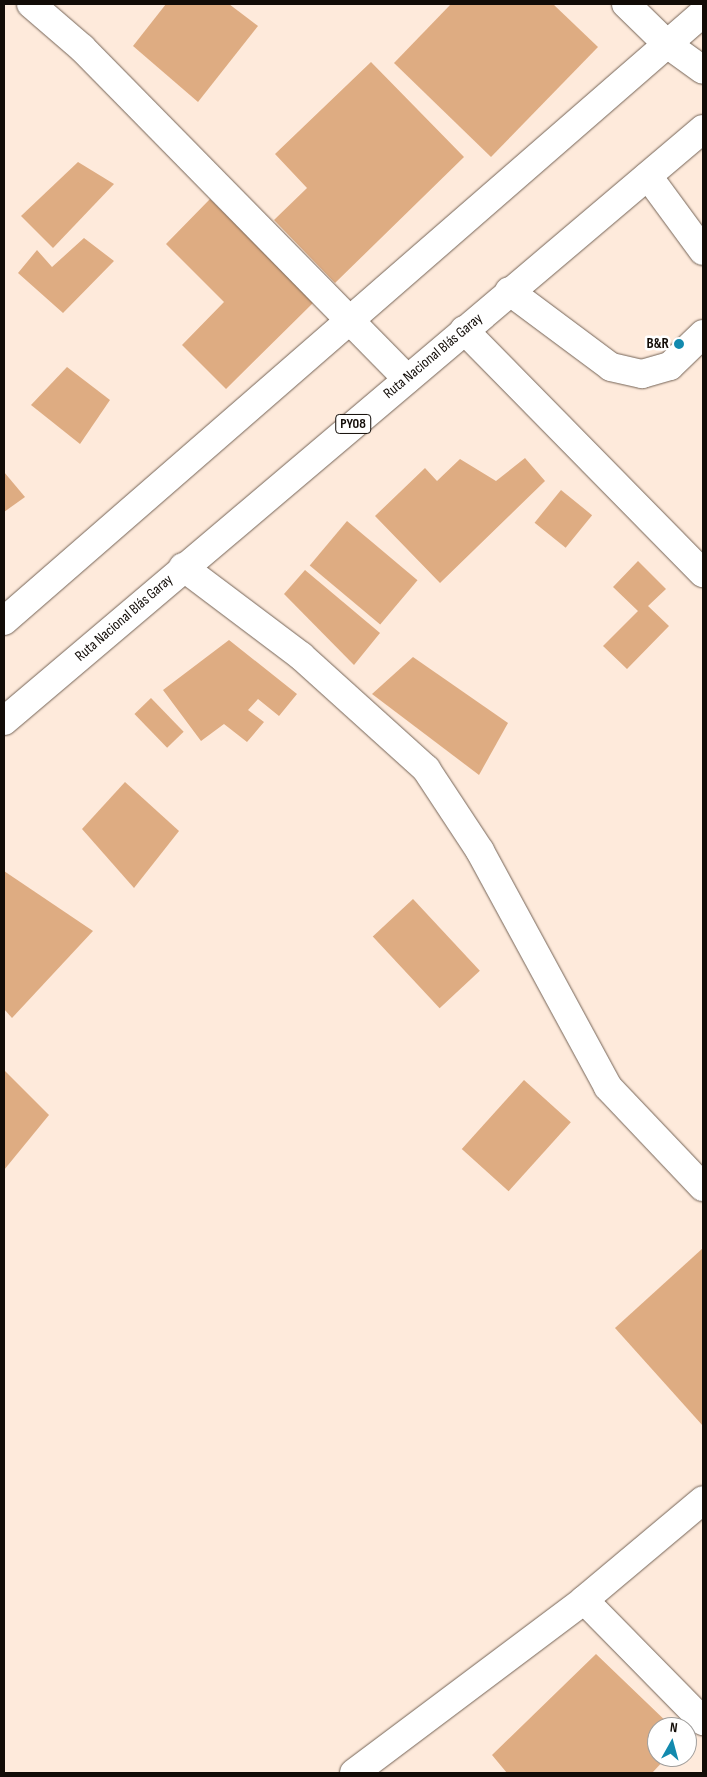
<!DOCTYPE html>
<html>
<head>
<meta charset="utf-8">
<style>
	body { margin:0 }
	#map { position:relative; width:707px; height:1777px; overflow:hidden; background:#feeadb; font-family:"Sofia Sans Condensed",sans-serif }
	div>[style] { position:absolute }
	.building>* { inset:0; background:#deac82; transform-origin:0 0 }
	.roads { filter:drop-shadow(0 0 1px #746356) drop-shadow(0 0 1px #746356) }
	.minor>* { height:28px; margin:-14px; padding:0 14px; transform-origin:14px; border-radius:14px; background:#fff }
	.highway>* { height:28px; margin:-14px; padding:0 14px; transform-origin:14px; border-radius:14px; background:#fff }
	.dots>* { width:14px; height:14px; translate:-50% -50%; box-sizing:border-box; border:2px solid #fff; border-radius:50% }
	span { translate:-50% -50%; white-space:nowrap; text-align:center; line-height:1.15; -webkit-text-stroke:5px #fff; paint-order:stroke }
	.shield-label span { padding:1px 4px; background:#fff; border:1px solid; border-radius:4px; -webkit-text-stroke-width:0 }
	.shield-label { font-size:14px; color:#120c07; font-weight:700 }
	.poi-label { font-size:15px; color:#120c07; font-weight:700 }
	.right { translate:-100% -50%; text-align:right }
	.street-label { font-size:15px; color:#120c07 }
	.frame { position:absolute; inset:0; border:5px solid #120c07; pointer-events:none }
	.north { position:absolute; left:647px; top:1717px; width:50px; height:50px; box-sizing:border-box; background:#fff; border:1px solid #a09e9c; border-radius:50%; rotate:7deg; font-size:14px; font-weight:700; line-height:20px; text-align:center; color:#120c07 }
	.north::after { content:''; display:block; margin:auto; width:18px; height:22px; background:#138aae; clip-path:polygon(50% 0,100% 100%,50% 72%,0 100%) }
</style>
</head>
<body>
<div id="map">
	<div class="building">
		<i style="clip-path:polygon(166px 4px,229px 4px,258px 26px,198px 102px,133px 46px)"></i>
		<i style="clip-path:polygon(451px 4px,553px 4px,598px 47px,491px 157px,394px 63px)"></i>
		<i style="clip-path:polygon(371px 62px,464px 157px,335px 283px,274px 220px,307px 188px,275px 154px)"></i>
		<i style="clip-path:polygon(78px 162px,114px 184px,53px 248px,21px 216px)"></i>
		<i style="clip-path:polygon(210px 199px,314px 302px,226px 389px,182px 345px,224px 302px,166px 244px)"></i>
		<i style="clip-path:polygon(84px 238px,114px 261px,63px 313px,18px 273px,37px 250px,52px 267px)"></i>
		<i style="clip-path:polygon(67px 367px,110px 400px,80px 444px,31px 405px)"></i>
		<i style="clip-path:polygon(525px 458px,545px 481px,440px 583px,375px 516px,425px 468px,437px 481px,460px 459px,496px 481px)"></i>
		<i style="clip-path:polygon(4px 472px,25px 497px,4px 512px)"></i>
		<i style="left:561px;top:490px;width:40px;height:42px;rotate:39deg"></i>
		<i style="left:347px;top:521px;width:92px;height:58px;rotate:40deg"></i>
		<i style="clip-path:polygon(638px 561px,666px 589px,648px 606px,669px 626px,627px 669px,603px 646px,638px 611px,613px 587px)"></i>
		<i style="clip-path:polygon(305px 570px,380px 633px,354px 665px,284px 594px)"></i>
		<i style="clip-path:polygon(229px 640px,297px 694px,279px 716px,258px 699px,248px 710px,264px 722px,247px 742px,224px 724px,201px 741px,163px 690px)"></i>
		<i style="clip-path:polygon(413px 657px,508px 723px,479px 775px,372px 694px)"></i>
		<i style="left:151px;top:698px;width:47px;height:23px;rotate:46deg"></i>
		<i style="clip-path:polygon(125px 782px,179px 831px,134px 888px,82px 829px)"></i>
		<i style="clip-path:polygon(4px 871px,93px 931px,12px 1018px,4px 1009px)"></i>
		<i style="left:413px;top:899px;width:98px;height:55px;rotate:47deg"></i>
		<i style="clip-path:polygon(4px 1070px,49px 1115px,4px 1170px)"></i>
		<i style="left:524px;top:1080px;width:63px;height:93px;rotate:42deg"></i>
		<i style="clip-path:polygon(703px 1248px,703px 1426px,615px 1328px)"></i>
		<i style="clip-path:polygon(596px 1654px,672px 1727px,657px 1727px,657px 1757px,667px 1757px,652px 1773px,507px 1773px,492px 1755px)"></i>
	</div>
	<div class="roads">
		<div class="minor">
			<i style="left:31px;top:4px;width:67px;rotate:40.8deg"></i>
			<i style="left:82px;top:48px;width:464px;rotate:45.5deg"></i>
			<i style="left:626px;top:4px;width:57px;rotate:44.3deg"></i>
			<i style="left:667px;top:44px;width:44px;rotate:35.8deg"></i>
			<i style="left:648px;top:176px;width:93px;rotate:53.7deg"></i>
			<i style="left:509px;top:291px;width:127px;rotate:36.7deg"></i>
			<i style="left:611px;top:367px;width:32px;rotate:13deg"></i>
			<i style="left:642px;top:374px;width:29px;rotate:-16deg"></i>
			<i style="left:670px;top:366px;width:46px;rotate:-44.1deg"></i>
			<i style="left:464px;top:330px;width:341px;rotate:45.5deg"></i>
			<i style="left:183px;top:567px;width:148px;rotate:37deg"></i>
			<i style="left:301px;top:656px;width:169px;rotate:42.1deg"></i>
			<i style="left:426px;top:769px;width:98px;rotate:56.6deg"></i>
			<i style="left:480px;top:851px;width:268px;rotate:61.5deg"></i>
			<i style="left:608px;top:1087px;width:138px;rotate:46.5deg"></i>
			<i style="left:4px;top:621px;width:926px;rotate:-41.02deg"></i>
			<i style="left:584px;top:1600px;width:170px;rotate:45.5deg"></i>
			<i style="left:354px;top:1773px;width:288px;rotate:-36.9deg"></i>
			<i style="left:584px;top:1600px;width:155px;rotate:-40deg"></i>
		</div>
		<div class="highway">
			<i style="left:4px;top:721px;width:916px;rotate:-40.26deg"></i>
		</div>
	</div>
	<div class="dots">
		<i style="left:679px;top:344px;background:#138aae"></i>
	</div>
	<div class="shield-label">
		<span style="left:353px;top:424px">PY08</span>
	</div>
	<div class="poi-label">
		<span class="right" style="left:669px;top:344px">B&amp;R</span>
	</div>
	<div class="street-label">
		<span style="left:433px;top:356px;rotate:-40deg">Ruta Nacional Blás Garay</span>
		<span style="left:124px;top:618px;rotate:-41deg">Ruta Nacional Blás Garay</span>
	</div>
	<div class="frame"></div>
	<div class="north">N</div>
</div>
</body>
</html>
